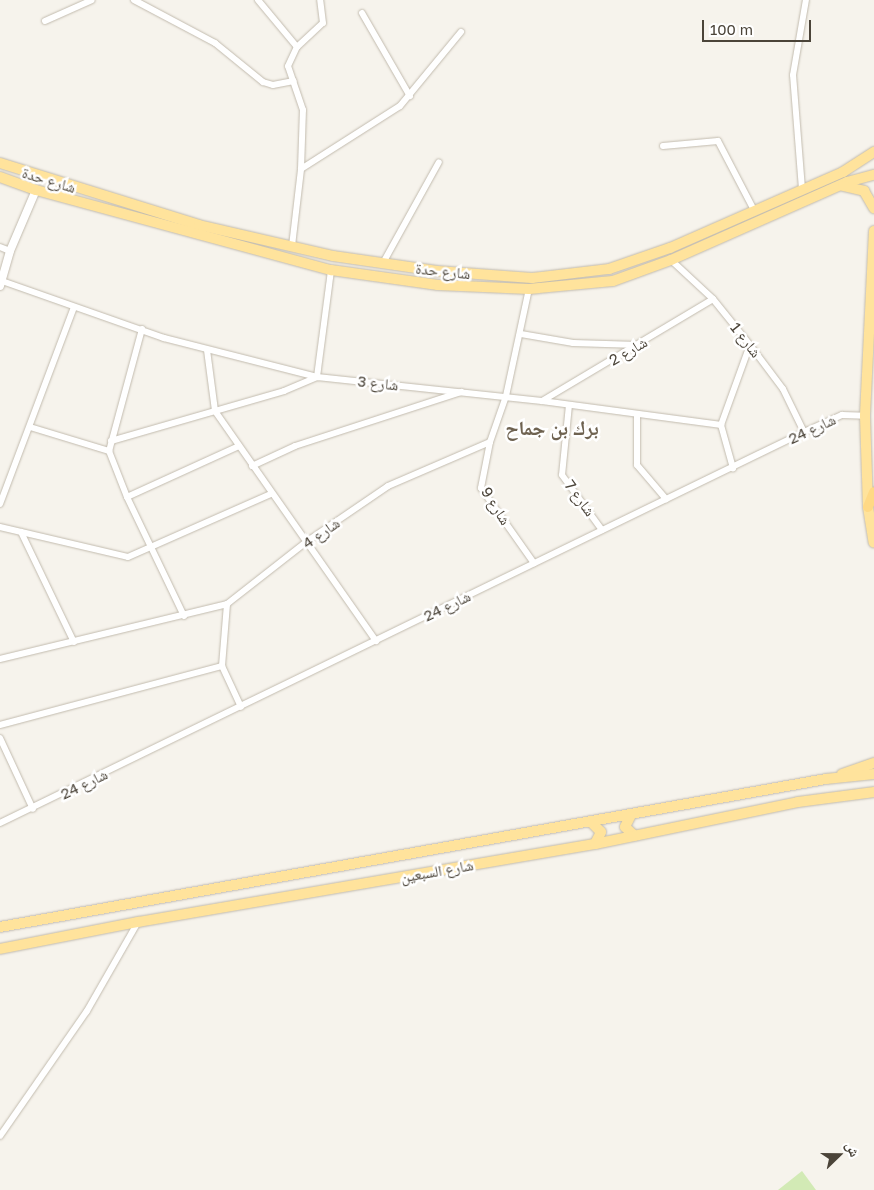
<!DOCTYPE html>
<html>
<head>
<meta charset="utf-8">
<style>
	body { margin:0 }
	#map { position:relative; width:874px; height:1190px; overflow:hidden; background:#f6f3ec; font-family:"Golos Text","Noto Naskh Arabic",sans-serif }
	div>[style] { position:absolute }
	.green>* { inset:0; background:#d2eab5 }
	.roads { filter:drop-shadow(0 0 1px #c2bbae) drop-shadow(0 0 1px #c2bbae) }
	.minor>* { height:6px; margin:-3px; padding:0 3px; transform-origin:3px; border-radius:3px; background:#fff }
	.tertiary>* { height:8px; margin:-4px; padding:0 4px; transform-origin:4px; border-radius:4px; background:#fff }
	.primary>* { height:10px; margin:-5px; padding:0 5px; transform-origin:5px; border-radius:5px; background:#ffe39c }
	.trunk>* { height:10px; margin:-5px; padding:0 5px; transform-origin:5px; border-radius:5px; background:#ffd985 }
	span { translate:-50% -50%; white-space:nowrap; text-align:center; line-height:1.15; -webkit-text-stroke:5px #fff; paint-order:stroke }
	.street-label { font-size:15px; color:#4b4439 }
	.district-label { font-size:20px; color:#6e6250; font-weight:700 }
	.north { position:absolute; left:814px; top:1130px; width:50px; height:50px; -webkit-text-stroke:4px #fff; paint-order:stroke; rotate:68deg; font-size:14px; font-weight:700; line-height:20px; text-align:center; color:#4b4439 }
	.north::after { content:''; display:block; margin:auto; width:18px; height:22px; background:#4b4439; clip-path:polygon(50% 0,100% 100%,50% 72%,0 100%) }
	.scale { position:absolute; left:702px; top:20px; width:109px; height:22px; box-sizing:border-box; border:2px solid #4b4439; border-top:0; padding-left:6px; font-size:15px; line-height:18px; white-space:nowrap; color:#4b4439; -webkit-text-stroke:4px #fff; paint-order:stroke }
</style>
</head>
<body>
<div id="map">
	<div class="green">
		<i style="clip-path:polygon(802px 1171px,816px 1190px,778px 1190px)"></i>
	</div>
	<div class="roads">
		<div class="minor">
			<i style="left:134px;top:0;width:92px;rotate:28deg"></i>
			<i style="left:215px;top:43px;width:62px;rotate:39.1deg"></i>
			<i style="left:263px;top:82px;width:10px;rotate:17deg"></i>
			<i style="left:273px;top:85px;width:21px;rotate:-11deg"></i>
			<i style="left:258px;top:0;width:61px;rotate:50.3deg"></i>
			<i style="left:362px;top:13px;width:96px;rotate:60deg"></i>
			<i style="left:45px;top:21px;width:51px;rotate:-24.1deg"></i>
			<i style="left:663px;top:146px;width:55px;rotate:-5.2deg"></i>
			<i style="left:718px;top:141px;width:80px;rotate:62.5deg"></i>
			<i style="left:301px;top:169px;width:117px;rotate:-32.5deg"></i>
			<i style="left:400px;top:106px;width:96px;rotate:-50.5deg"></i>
			<i style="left:802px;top:189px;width:114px;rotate:-94.5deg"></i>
			<i style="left:793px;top:75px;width:76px;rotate:-80.2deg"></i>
			<i style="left:292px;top:246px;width:78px;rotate:-83.3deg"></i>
			<i style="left:301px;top:169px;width:59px;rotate:-88.1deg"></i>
			<i style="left:303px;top:110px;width:46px;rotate:-108.8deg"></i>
			<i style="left:288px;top:66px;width:21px;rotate:-65deg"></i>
			<i style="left:297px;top:47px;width:35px;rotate:-43deg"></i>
			<i style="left:323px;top:23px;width:23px;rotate:-97deg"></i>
			<i style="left:0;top:247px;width:11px;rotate:22deg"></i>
			<i style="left:671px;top:260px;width:57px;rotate:42.9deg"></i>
			<i style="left:713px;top:299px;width:59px;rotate:51.2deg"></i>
			<i style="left:750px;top:345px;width:55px;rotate:53.1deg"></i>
			<i style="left:783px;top:389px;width:48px;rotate:64deg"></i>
			<i style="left:383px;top:263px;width:115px;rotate:-61deg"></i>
			<i style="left:2px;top:281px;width:172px;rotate:19.4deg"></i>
			<i style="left:164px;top:338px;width:158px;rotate:14.3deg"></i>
			<i style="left:317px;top:377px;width:226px;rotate:6.1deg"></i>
			<i style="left:542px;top:401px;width:181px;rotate:7.6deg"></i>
			<i style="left:142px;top:329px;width:126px;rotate:105.1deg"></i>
			<i style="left:109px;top:451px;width:49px;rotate:68.6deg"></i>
			<i style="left:127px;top:497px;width:132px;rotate:64.4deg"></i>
			<i style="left:521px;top:334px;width:53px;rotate:9.8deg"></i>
			<i style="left:573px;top:343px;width:65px;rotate:1.8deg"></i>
			<i style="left:207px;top:350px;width:62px;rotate:82.5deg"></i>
			<i style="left:215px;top:411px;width:281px;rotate:55deg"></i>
			<i style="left:542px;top:401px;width:199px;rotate:-30.8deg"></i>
			<i style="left:569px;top:405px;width:70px;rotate:95.7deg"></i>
			<i style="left:562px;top:475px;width:68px;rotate:54deg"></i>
			<i style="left:637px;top:414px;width:51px;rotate:90deg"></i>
			<i style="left:637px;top:465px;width:45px;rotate:49.5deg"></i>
			<i style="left:721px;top:425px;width:85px;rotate:-70.1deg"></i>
			<i style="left:721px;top:425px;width:45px;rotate:74.4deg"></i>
			<i style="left:30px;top:427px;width:83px;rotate:16.9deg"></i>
			<i style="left:111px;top:441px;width:180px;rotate:-16.1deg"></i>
			<i style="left:284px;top:391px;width:36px;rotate:-23deg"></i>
			<i style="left:317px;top:377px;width:108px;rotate:-82.5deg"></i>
			<i style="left:490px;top:442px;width:47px;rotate:101.1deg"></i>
			<i style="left:481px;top:488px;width:92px;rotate:54.8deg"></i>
			<i style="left:252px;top:466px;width:47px;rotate:-24.9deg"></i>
			<i style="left:295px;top:446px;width:175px;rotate:-18deg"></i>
			<i style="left:127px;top:497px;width:123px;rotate:-24.5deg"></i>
			<i style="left:0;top:504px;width:210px;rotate:-69.4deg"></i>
			<i style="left:0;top:527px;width:131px;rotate:13.2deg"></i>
			<i style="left:128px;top:557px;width:156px;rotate:-23.8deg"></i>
			<i style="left:21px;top:532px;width:122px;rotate:64.3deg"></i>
			<i style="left:227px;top:604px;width:62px;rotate:94.6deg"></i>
			<i style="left:222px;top:666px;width:45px;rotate:65.1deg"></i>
			<i style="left:0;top:659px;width:234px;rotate:-13.6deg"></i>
			<i style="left:227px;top:604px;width:100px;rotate:-38.1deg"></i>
			<i style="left:306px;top:542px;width:99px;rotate:-34.3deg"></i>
			<i style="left:388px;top:486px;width:111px;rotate:-23.3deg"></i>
			<i style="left:490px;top:442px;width:49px;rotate:-70.8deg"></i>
			<i style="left:506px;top:396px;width:109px;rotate:-77.9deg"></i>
			<i style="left:0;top:725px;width:230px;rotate:-14.9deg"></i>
			<i style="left:0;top:738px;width:78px;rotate:65.1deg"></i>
			<i style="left:0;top:823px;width:894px;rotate:-25.93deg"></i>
			<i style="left:804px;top:432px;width:42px;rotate:-24.1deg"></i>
			<i style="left:842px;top:415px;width:23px;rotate:2deg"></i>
			<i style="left:0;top:1136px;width:152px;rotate:-55.2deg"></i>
			<i style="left:87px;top:1011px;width:103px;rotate:-60.2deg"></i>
		</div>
		<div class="tertiary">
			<i style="left:0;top:286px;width:36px;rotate:-74deg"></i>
			<i style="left:10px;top:251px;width:66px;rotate:-66.9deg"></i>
		</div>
		<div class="primary">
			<i style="left:0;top:163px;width:208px;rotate:17.3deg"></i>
			<i style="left:199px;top:225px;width:138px;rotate:13deg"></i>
			<i style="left:333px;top:256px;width:105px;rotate:8.2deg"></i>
			<i style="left:437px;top:271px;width:95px;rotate:4.2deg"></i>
			<i style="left:532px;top:278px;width:78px;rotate:-6.7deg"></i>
			<i style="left:609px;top:269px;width:65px;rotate:-19deg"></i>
			<i style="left:670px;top:248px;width:189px;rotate:-23.7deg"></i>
			<i style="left:843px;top:172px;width:37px;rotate:-33deg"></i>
			<i style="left:0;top:177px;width:38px;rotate:20deg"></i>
			<i style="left:36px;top:190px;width:306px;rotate:15.2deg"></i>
			<i style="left:331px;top:270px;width:108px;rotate:8deg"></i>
			<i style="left:438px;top:285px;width:91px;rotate:2.5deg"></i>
			<i style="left:529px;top:289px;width:84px;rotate:-5.4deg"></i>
			<i style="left:613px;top:281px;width:62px;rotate:-19.9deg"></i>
			<i style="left:671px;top:260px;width:193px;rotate:-23.9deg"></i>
			<i style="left:847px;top:182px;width:28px;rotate:-15deg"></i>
			<i style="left:843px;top:186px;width:22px;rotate:13deg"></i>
			<i style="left:864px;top:191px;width:20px;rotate:60deg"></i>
			<i style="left:874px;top:231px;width:185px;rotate:92.8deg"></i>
			<i style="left:865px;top:416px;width:91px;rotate:88.1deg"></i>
			<i style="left:868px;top:507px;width:36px;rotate:81deg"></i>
			<i style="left:842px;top:774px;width:34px;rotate:-19deg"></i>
			<i style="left:631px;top:815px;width:13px;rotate:117deg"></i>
			<i style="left:625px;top:827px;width:13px;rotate:42deg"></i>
			<i style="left:591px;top:822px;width:14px;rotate:45deg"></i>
			<i style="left:601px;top:832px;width:13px;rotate:117deg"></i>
			<i style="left:0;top:927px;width:839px;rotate:-10.16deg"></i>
			<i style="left:826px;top:779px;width:48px;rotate:-5.9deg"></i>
			<i style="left:0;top:949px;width:141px;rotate:-11.1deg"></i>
			<i style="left:138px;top:922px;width:464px;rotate:-9.7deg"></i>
			<i style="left:595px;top:844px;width:207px;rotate:-11.7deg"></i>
			<i style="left:798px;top:802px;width:77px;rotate:-7.5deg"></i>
		</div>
		<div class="trunk">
			<i style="left:868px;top:507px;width:16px;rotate:-68deg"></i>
		</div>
	</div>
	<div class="street-label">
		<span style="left:49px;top:180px;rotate:17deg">شارع حدة</span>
		<span style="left:443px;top:271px;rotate:6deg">شارع حدة</span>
		<span style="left:746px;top:340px;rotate:52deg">شارع 1</span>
		<span style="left:628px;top:351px;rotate:-30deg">شارع 2</span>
		<span style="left:378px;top:383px;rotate:6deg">شارع 3</span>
		<span style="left:812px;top:429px;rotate:-25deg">شارع 24</span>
		<span style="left:580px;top:498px;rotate:54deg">شارع 7</span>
		<span style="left:496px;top:506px;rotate:58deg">شارع 9</span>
		<span style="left:321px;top:533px;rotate:-35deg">شارع 4</span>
		<span style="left:447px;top:606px;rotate:-26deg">شارع 24</span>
		<span style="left:84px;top:784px;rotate:-26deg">شارع 24</span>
		<span style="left:437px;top:871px;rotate:-10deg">شارع السبعين</span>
	</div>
	<div class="district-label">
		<span style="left:552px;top:427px">برك بن جماح</span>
	</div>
	<div class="north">ش</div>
	<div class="scale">100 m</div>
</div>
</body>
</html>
